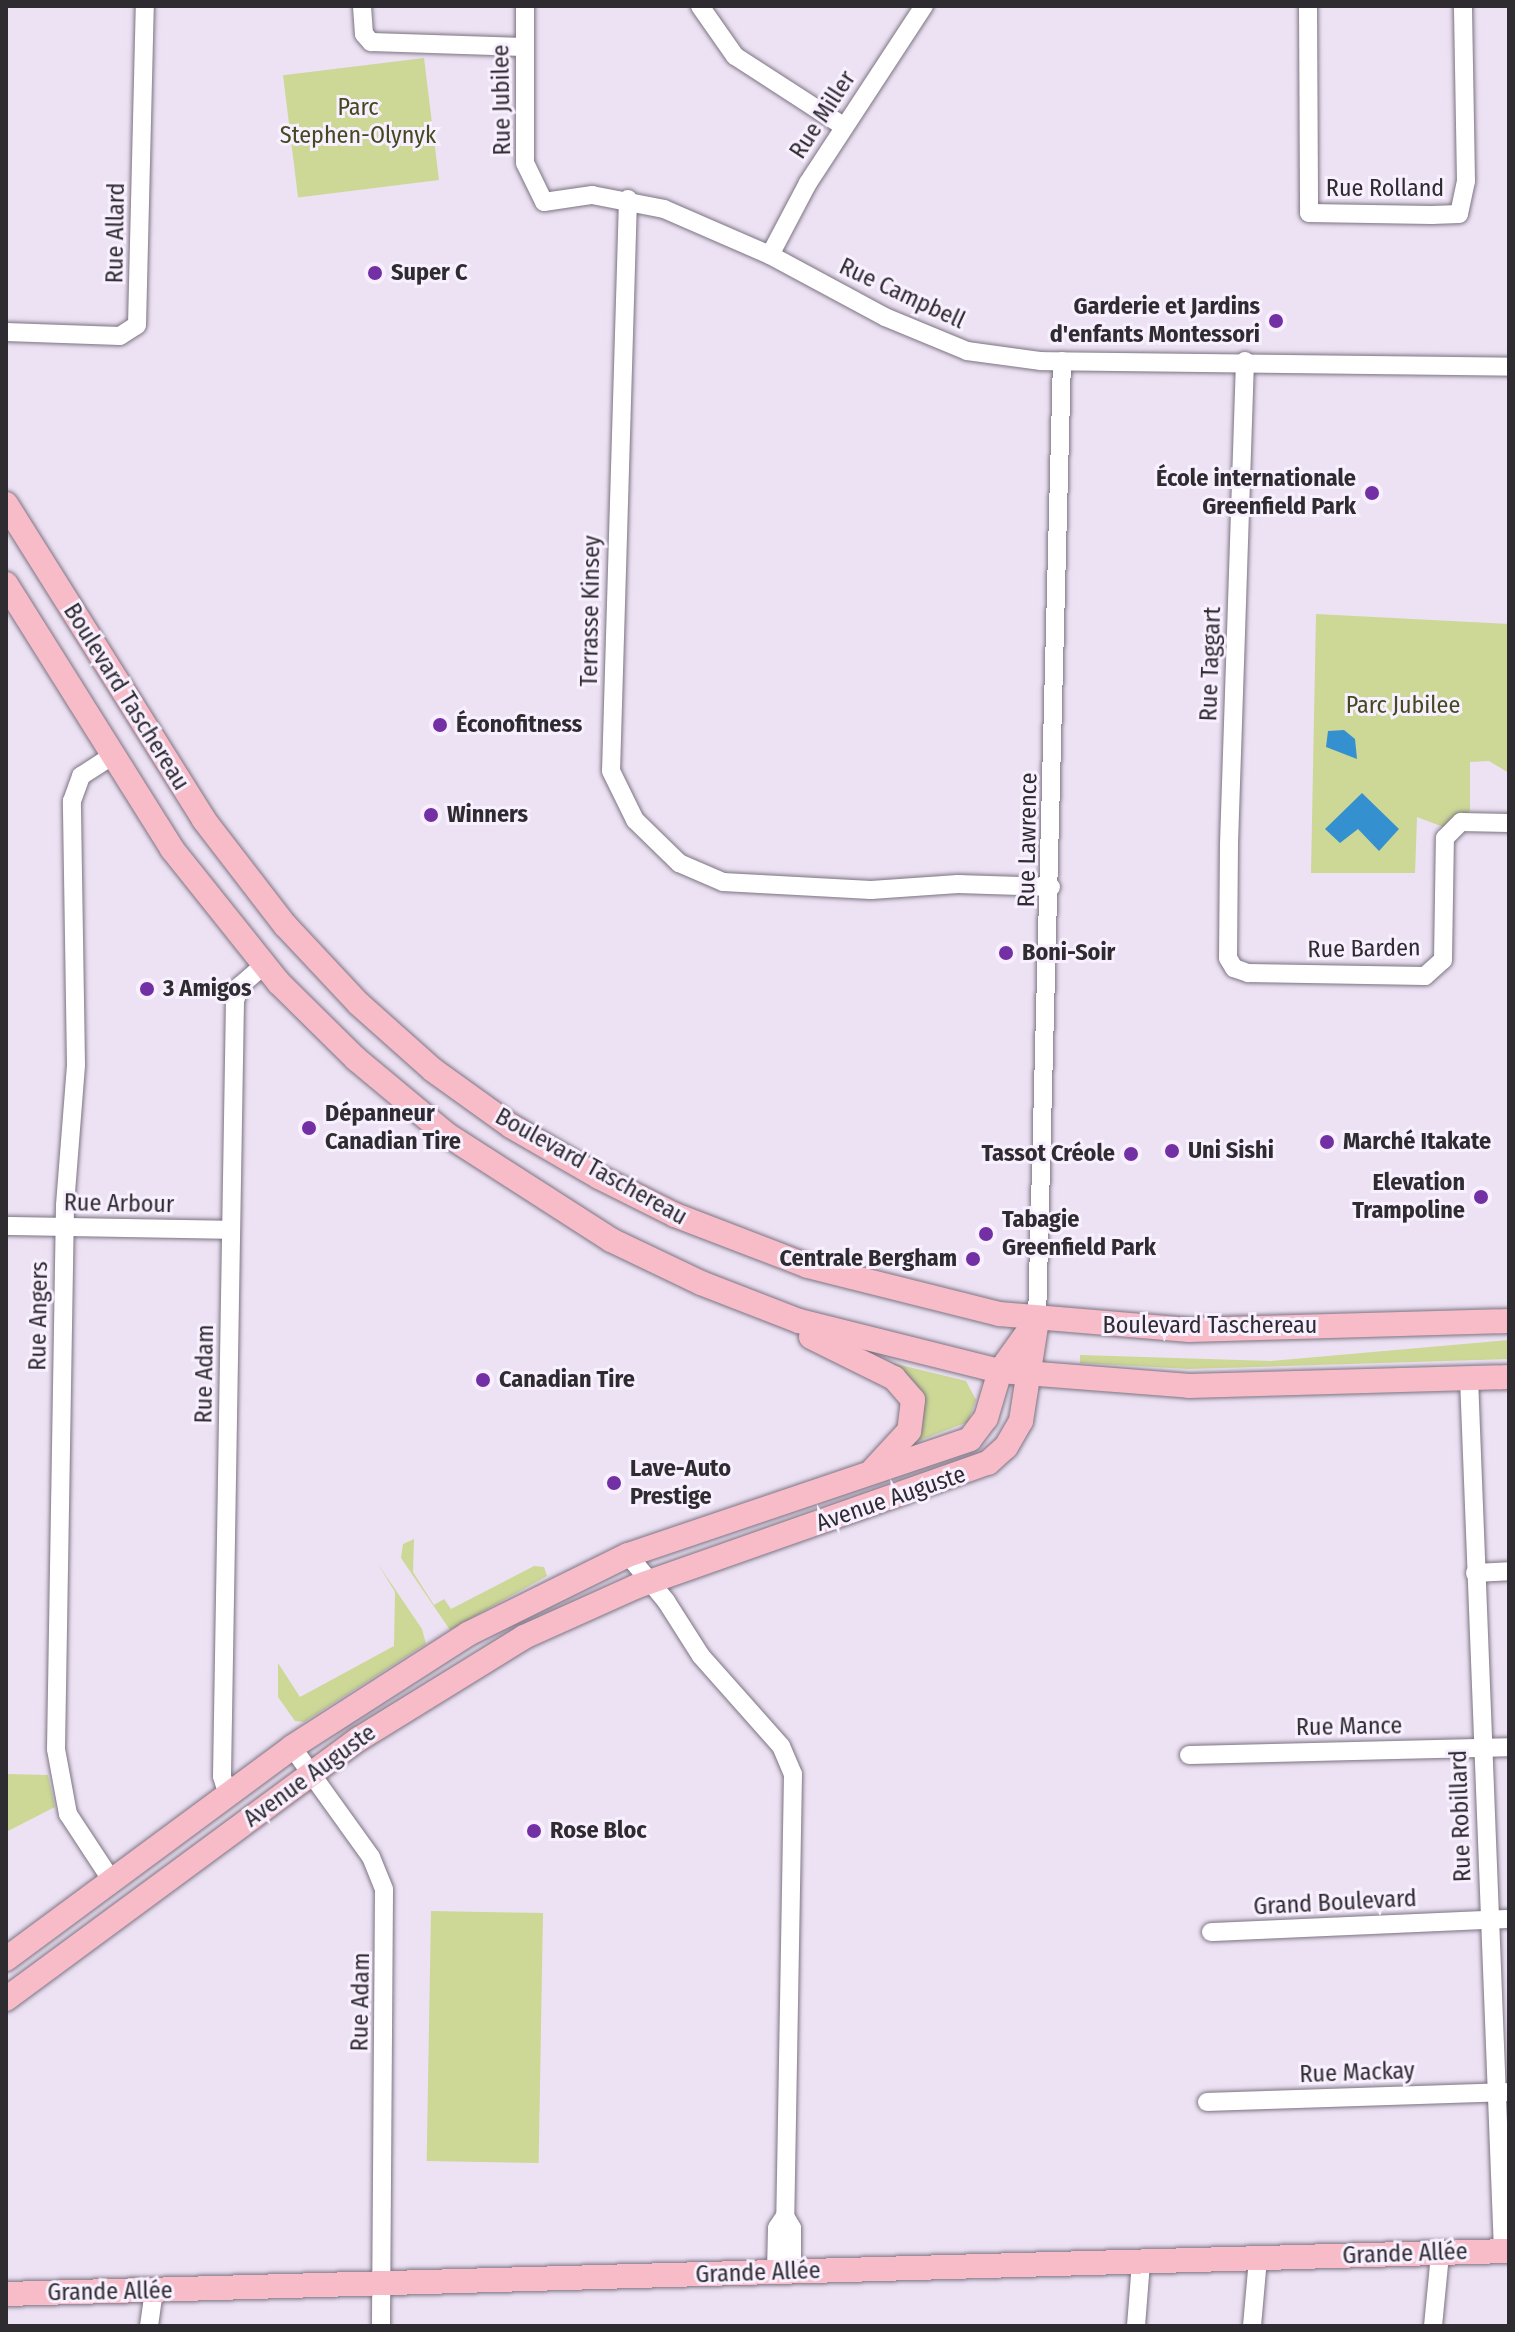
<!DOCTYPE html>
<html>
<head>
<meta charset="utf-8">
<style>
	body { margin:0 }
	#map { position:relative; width:1515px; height:2332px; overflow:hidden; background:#ece2f3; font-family:"Fira Sans Condensed",sans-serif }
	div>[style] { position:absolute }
	.green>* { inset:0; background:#cdd796; transform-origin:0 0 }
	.water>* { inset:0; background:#3490cf }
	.roads { filter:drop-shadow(0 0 2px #7c7382) drop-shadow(0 0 2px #7c7382) }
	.minor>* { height:18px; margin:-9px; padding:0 9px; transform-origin:9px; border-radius:9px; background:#fff }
	.major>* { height:24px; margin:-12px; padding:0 12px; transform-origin:12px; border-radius:12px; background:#f7bcc8 }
	.dots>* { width:22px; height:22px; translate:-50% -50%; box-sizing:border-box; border:4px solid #f8f0fe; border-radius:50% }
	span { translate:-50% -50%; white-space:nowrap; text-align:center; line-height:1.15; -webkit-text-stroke:6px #f8f0fe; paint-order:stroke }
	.street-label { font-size:24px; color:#2e2b31 }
	.park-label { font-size:24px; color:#444a20 }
	.poi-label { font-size:24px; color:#2e2b31; font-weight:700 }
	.left { translate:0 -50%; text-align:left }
	.right { translate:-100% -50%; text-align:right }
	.frame { position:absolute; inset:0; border:8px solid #2e2b31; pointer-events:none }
</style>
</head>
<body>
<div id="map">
	<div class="green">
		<i style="left:424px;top:58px;width:123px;height:142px;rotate:83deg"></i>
		<i style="clip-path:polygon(1316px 614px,1509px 624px,1509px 773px,1489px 761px,1470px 762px,1470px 811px,1451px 830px,1417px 817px,1415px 873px,1311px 873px)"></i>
		<i style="clip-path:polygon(1509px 1340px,1509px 1359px,1189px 1369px,1080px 1363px,1080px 1355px,1271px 1361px)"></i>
		<i style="clip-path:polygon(892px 1363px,966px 1381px,976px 1400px,968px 1422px,918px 1441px,924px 1400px)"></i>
		<i style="clip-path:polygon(414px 1539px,413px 1572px,434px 1605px,444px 1599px,451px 1609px,534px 1566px,544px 1567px,547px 1576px,450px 1630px,401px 1558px,403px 1544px)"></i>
		<i style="clip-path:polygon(378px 1564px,422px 1629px,426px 1644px,304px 1722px,295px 1721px,278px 1697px,278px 1663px,300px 1697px,394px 1646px,395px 1592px)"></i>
		<i style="clip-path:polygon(6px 1774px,48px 1775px,55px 1807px,6px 1832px)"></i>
		<i style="left:543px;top:1913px;width:250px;height:112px;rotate:91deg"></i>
	</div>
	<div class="water">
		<i style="clip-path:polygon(1344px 730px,1355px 739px,1357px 759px,1326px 747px,1328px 731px)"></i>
		<i style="clip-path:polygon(1362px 793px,1399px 829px,1379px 851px,1358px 829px,1340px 843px,1325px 829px)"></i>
	</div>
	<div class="roads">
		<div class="minor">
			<i style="left:362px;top:6px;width:28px;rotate:86deg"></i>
			<i style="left:364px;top:34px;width:11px;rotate:49deg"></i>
			<i style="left:371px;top:42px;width:153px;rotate:1.9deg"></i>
			<i style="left:525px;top:6px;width:157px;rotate:90deg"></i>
			<i style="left:525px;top:163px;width:43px;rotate:64deg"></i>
			<i style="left:544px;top:202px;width:49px;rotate:-8.3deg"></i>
			<i style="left:592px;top:195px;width:73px;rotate:11deg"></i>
			<i style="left:664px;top:209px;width:116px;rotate:23.5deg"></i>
			<i style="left:770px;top:255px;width:131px;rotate:28.3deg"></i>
			<i style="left:885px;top:317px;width:89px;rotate:22.5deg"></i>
			<i style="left:967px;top:351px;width:75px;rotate:7.7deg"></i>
			<i style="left:1041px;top:361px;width:468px;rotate:0.7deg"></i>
			<i style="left:700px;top:6px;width:61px;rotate:55deg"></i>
			<i style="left:735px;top:56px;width:129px;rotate:32.9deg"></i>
			<i style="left:1308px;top:6px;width:207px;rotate:89.7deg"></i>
			<i style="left:1309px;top:213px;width:123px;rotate:0.9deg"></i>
			<i style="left:1432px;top:215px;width:27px;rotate:-2deg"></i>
			<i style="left:1459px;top:214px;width:34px;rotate:-78deg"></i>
			<i style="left:1466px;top:181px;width:175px;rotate:-91deg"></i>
			<i style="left:628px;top:199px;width:572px;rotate:91.7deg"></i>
			<i style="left:611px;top:771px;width:55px;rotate:63.9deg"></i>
			<i style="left:635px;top:820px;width:62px;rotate:44.3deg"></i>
			<i style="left:679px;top:863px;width:48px;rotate:23.4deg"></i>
			<i style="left:723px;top:882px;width:148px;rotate:3.1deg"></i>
			<i style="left:871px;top:890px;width:87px;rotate:-3.9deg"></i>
			<i style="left:958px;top:884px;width:93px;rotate:1.8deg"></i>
			<i style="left:770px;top:255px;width:81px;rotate:-62.2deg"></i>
			<i style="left:808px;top:183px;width:212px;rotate:-56.8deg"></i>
			<i style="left:6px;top:332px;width:114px;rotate:2deg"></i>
			<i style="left:120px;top:336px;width:20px;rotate:-33deg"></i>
			<i style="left:137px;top:325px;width:319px;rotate:-88.6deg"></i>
			<i style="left:1245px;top:361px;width:484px;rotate:91.9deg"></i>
			<i style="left:1229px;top:845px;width:113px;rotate:90.5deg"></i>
			<i style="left:1228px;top:958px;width:12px;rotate:59deg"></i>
			<i style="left:1234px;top:968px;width:15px;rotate:20deg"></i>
			<i style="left:1248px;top:973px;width:177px;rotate:1deg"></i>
			<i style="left:1425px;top:976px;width:24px;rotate:-42deg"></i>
			<i style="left:1443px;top:960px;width:122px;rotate:-89.1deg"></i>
			<i style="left:1445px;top:838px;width:23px;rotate:-45deg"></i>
			<i style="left:1461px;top:822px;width:48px;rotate:1.2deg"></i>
			<i style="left:6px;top:1226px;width:225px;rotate:1deg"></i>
			<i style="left:1037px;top:1320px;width:959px;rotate:-88.51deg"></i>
			<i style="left:1469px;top:1378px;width:874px;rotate:87.77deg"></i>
			<i style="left:628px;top:1555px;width:60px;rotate:50.4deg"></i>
			<i style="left:666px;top:1601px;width:65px;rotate:57.5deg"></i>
			<i style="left:701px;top:1656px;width:120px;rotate:48.4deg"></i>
			<i style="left:781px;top:1746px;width:30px;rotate:67deg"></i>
			<i style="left:793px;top:1774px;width:442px;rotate:91deg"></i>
			<i style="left:785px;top:2216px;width:14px;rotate:124deg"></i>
			<i style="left:777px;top:2228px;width:45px;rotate:91.3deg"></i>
			<i style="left:1475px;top:1573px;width:34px;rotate:-3deg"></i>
			<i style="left:292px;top:1747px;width:135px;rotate:54.3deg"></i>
			<i style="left:371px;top:1857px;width:35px;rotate:68deg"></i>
			<i style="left:384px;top:1890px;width:436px;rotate:90.4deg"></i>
			<i style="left:1189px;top:1755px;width:320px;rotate:-1.4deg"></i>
			<i style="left:228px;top:1795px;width:20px;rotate:-108deg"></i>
			<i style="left:222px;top:1776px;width:775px;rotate:-89.04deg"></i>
			<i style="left:235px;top:1001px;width:16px;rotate:-72deg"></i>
			<i style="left:240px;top:986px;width:30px;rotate:-41deg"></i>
			<i style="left:112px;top:1881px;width:80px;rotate:-123.3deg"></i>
			<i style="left:68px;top:1814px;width:66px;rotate:-100.5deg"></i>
			<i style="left:56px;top:1749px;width:544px;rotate:-89.05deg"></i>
			<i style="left:65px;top:1205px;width:140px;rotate:-85.5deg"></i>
			<i style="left:76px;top:1065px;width:264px;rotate:-90.9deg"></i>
			<i style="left:72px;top:801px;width:27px;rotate:-70deg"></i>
			<i style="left:81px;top:776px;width:37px;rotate:-33deg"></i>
			<i style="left:1211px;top:1932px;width:298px;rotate:-2.5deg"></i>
			<i style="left:1207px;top:2102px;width:302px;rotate:-1.9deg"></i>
			<i style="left:785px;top:2216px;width:14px;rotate:60deg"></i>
			<i style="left:792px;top:2228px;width:44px;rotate:90deg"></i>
			<i style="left:149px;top:2326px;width:35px;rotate:-82deg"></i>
			<i style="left:1136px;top:2326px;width:64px;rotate:-85.5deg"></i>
			<i style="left:1252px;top:2326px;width:67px;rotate:-84.9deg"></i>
			<i style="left:1433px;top:2326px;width:72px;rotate:-84.4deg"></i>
		</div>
		<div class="major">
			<i style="left:6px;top:504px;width:373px;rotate:57.9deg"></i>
			<i style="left:204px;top:820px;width:133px;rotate:52.4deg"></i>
			<i style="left:285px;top:925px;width:108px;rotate:46.9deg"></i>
			<i style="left:359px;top:1004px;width:99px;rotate:41.7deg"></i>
			<i style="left:433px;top:1070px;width:96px;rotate:35.7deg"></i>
			<i style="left:511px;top:1126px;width:102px;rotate:30.1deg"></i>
			<i style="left:599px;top:1177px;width:85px;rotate:26.6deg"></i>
			<i style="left:675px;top:1215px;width:142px;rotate:21deg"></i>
			<i style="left:808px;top:1266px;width:197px;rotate:14.1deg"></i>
			<i style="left:999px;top:1314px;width:191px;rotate:4.8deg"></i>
			<i style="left:1189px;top:1330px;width:320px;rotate:-1.6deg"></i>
			<i style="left:6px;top:584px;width:313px;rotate:57.9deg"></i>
			<i style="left:172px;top:849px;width:171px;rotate:51.4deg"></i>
			<i style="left:279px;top:983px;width:108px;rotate:44.6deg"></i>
			<i style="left:356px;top:1059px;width:117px;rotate:39.8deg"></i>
			<i style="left:446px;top:1134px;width:196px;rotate:32.7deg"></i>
			<i style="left:611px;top:1240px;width:100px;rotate:25.5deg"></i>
			<i style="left:701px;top:1283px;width:105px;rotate:21.2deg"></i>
			<i style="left:799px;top:1321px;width:207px;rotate:14deg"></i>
			<i style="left:1000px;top:1371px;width:190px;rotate:4.5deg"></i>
			<i style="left:1189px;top:1386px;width:320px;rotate:-1.6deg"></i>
			<i style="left:811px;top:1337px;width:93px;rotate:26.3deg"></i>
			<i style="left:894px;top:1378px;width:29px;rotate:49deg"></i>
			<i style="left:913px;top:1400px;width:31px;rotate:97deg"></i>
			<i style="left:909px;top:1431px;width:53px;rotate:132.7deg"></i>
			<i style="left:6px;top:1959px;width:356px;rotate:-36.5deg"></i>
			<i style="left:292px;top:1747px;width:209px;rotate:-32.7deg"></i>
			<i style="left:468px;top:1634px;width:178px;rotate:-26.3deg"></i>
			<i style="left:628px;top:1555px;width:361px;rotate:-18.7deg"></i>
			<i style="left:970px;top:1439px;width:26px;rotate:-53deg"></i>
			<i style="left:986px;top:1418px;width:49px;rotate:-73.4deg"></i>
			<i style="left:1000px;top:1371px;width:60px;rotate:-54.5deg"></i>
			<i style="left:6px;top:1999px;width:438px;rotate:-36.4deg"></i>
			<i style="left:359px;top:1739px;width:194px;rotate:-31.7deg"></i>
			<i style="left:524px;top:1637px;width:122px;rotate:-24.2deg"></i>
			<i style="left:635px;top:1587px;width:374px;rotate:-19.4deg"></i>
			<i style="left:988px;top:1463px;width:24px;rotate:-42deg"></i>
			<i style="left:1006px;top:1447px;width:30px;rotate:-60deg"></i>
			<i style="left:1021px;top:1421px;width:102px;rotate:-81deg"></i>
			<i style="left:6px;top:2294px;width:1504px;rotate:-1.64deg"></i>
		</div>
	</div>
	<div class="dots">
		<i style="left:375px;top:273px;background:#7330a4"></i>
		<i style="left:1276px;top:321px;background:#7330a4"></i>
		<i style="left:1372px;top:493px;background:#7330a4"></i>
		<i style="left:440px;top:725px;background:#7330a4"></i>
		<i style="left:431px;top:815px;background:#7330a4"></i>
		<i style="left:1006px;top:953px;background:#7330a4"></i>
		<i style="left:147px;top:989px;background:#7330a4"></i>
		<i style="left:309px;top:1128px;background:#7330a4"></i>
		<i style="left:1327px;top:1142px;background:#7330a4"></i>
		<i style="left:1172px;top:1151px;background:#7330a4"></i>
		<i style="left:1131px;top:1154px;background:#7330a4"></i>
		<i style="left:1481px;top:1197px;background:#7330a4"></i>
		<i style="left:986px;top:1234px;background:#7330a4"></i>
		<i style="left:973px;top:1259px;background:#7330a4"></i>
		<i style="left:483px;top:1380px;background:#7330a4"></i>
		<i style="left:614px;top:1483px;background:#7330a4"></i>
		<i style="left:534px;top:1831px;background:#7330a4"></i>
	</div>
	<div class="street-label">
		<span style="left:502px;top:100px;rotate:-91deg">Rue Jubilee</span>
		<span style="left:823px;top:115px;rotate:-57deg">Rue Miller</span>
		<span style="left:1385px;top:189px">Rue Rolland</span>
		<span style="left:116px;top:233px;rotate:-89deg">Rue Allard</span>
		<span style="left:902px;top:294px;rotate:25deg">Rue Campbell</span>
		<span style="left:591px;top:611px;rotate:-89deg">Terrasse Kinsey</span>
		<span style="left:1211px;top:664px;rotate:-88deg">Rue Taggart</span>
		<span style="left:126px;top:697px;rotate:58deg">Boulevard Taschereau</span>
		<span style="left:1028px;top:840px;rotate:-89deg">Rue Lawrence</span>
		<span style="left:1364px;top:949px;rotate:-1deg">Rue Barden</span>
		<span style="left:591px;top:1167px;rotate:29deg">Boulevard Taschereau</span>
		<span style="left:119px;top:1204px;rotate:1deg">Rue Arbour</span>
		<span style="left:39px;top:1316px;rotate:-89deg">Rue Angers</span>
		<span style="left:1210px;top:1326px">Boulevard Taschereau</span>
		<span style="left:205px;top:1374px;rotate:-89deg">Rue Adam</span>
		<span style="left:891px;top:1499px;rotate:-19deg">Avenue Auguste</span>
		<span style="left:1349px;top:1727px;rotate:-1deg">Rue Mance</span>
		<span style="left:310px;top:1776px;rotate:-36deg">Avenue Auguste</span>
		<span style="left:1461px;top:1816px;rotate:-92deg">Rue Robillard</span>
		<span style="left:1335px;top:1903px;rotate:-3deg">Grand Boulevard</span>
		<span style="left:361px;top:2002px;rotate:-89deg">Rue Adam</span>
		<span style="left:1357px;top:2073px;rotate:-2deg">Rue Mackay</span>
		<span style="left:1405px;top:2254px;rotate:-2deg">Grande Allée</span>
		<span style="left:758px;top:2273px;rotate:-2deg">Grande Allée</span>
		<span style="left:110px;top:2292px;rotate:-1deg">Grande Allée</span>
	</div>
	<div class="park-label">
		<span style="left:358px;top:122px">Parc<br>Stephen-Olynyk</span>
		<span style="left:1403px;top:706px">Parc Jubilee</span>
	</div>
	<div class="poi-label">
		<span class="left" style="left:391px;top:273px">Super C</span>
		<span class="right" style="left:1260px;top:321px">Garderie et Jardins<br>d'enfants Montessori</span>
		<span class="right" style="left:1356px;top:493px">École internationale<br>Greenfield Park</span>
		<span class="left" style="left:456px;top:725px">Éconofitness</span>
		<span class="left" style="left:447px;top:815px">Winners</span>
		<span class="left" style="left:1022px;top:953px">Boni-Soir</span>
		<span class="left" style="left:163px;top:989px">3 Amigos</span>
		<span class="left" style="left:325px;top:1128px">Dépanneur<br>Canadian Tire</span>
		<span class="left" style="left:1343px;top:1142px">Marché Itakate</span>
		<span class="left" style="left:1188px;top:1151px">Uni Sishi</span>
		<span class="right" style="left:1115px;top:1154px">Tassot Créole</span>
		<span class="right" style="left:1465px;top:1197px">Elevation<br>Trampoline</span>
		<span class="left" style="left:1002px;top:1234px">Tabagie<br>Greenfield Park</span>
		<span class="right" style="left:957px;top:1259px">Centrale Bergham</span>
		<span class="left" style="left:499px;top:1380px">Canadian Tire</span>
		<span class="left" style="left:630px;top:1483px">Lave-Auto<br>Prestige</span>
		<span class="left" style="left:550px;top:1831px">Rose Bloc</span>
	</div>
	<div class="frame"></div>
</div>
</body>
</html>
